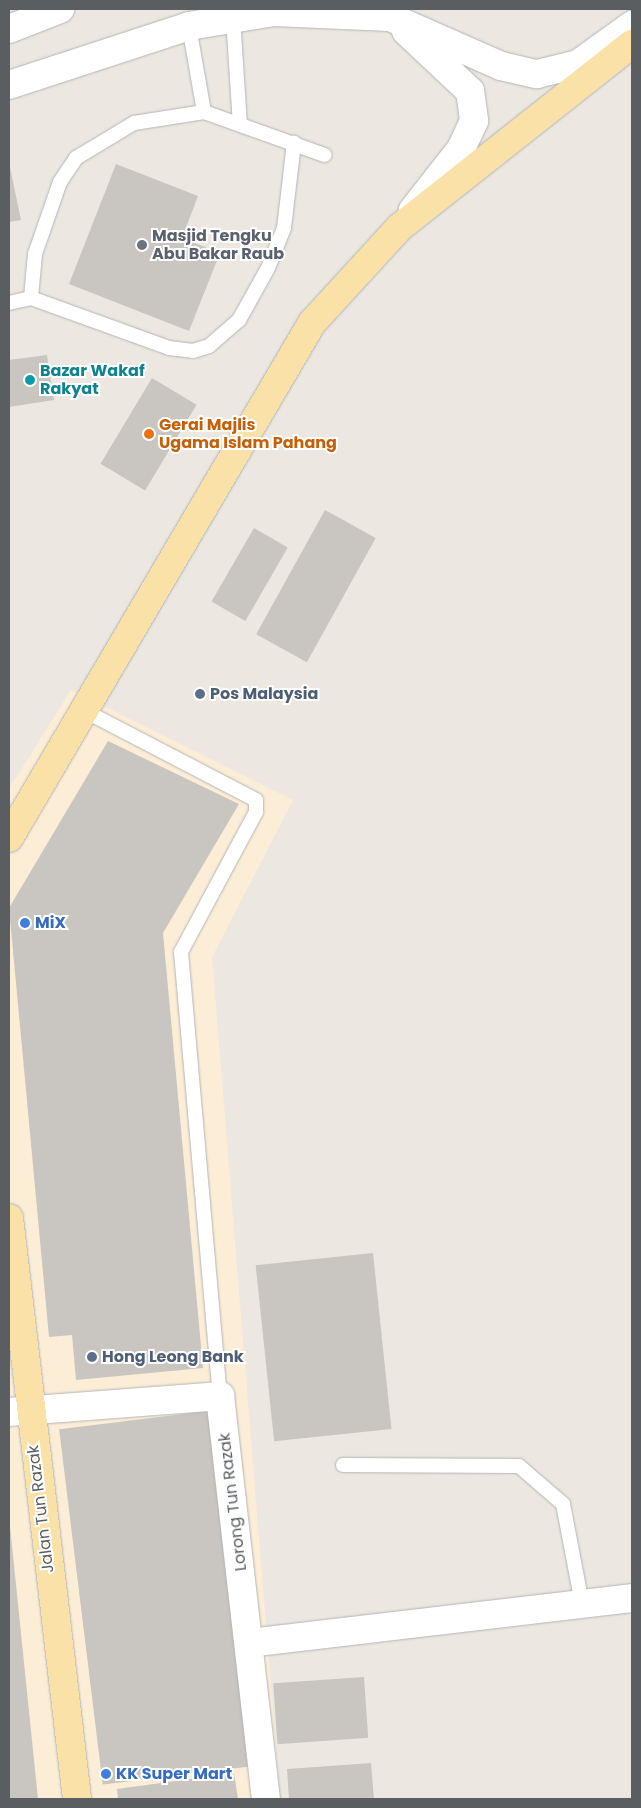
<!DOCTYPE html>
<html>
<head>
<meta charset="utf-8">
<style>
	body { margin:0 }
	#map { position:relative; width:641px; height:1808px; overflow:hidden; background:#ece8e1; font-family:Poppins,sans-serif }
	div>[style] { position:absolute }
	.commercial>* { inset:0; background:#fceed6 }
	.building>* { inset:0; background:#c9c5c0; transform-origin:0 0 }
	.roads { filter:drop-shadow(0 0 1px #b2b5b8) drop-shadow(0 0 1px #b2b5b8) }
	.lane>* { height:14px; margin:-7px; padding:0 7px; transform-origin:7px; border-radius:7px; background:#fff }
	.street>* { height:28px; margin:-14px; padding:0 14px; transform-origin:14px; border-radius:14px; background:#fff }
	.secondary>* { height:28px; margin:-14px; padding:0 14px; transform-origin:14px; border-radius:14px; background:#fff }
	.primary>* { height:28px; margin:-14px; padding:0 14px; transform-origin:14px; border-radius:14px; background:#fae1a8 }
	.dots>* { width:14px; height:14px; translate:-50% -50%; box-sizing:border-box; border:2px solid #fff; border-radius:50% }
	span { translate:-50% -50%; white-space:nowrap; text-align:center; line-height:1.15; -webkit-text-stroke:4px #fff; paint-order:stroke }
	.worship-label { font-size:16px; color:#5b616d; font-weight:700 }
	.left { translate:0 -50%; text-align:left }
	.culture-label { font-size:16px; color:#0d838f; font-weight:700 }
	.food-label { font-size:16px; color:#c56008; font-weight:700 }
	.service-label { font-size:16px; color:#4e5e75; font-weight:700 }
	.shop-label { font-size:16px; color:#366cbe; font-weight:700 }
	.street-label { font-size:16px; color:#5a5e61 }
	.frame { position:absolute; inset:0; border:10px solid #5a5e61; pointer-events:none }
</style>
</head>
<body>
<div id="map">
	<div class="commercial">
		<i style="clip-path:polygon(71px 690px,293px 800px,212px 957px,280px 1799px,9px 1799px,9px 789px)"></i>
	</div>
	<div class="building">
		<i style="clip-path:polygon(9px 162px,21px 220px,9px 222px)"></i>
		<i style="clip-path:polygon(116px 164px,198px 196px,182px 238px,220px 253px,189px 331px,69px 284px)"></i>
		<i style="clip-path:polygon(47px 355px,54px 400px,9px 407px,9px 360px)"></i>
		<i style="left:152px;top:378px;width:52px;height:100px;rotate:31deg"></i>
		<i style="left:325px;top:510px;width:58px;height:142px;rotate:29deg"></i>
		<i style="left:254px;top:528px;width:39px;height:85px;rotate:30deg"></i>
		<i style="clip-path:polygon(108px 741px,239px 804px,163px 933px,203px 1368px,76px 1380px,72px 1335px,49px 1337px,9px 908px)"></i>
		<i style="left:373px;top:1253px;width:177px;height:118px;rotate:84deg"></i>
		<i style="left:208px;top:1411px;width:358px;height:150px;rotate:83deg"></i>
		<i style="clip-path:polygon(10px 1526px,38px 1799px,9px 1799px)"></i>
		<i style="left:364px;top:1677px;width:61px;height:91px;rotate:86deg"></i>
		<i style="clip-path:polygon(371px 1763px,374px 1799px,289px 1799px,287px 1769px)"></i>
		<i style="clip-path:polygon(234px 1773px,238px 1799px,118px 1799px,117px 1789px)"></i>
	</div>
	<div class="roads">
		<div class="lane">
			<i style="left:233px;top:17px;width:107px;rotate:86.3deg"></i>
			<i style="left:204px;top:112px;width:128px;rotate:19.6deg"></i>
			<i style="left:31px;top:298px;width:147px;rotate:19.9deg"></i>
			<i style="left:169px;top:348px;width:24px;rotate:7deg"></i>
			<i style="left:193px;top:351px;width:17px;rotate:-17deg"></i>
			<i style="left:209px;top:346px;width:40px;rotate:-41deg"></i>
			<i style="left:239px;top:320px;width:60px;rotate:-60.9deg"></i>
			<i style="left:268px;top:268px;width:43px;rotate:-68.2deg"></i>
			<i style="left:284px;top:228px;width:86px;rotate:-83.3deg"></i>
			<i style="left:9px;top:303px;width:23px;rotate:-13deg"></i>
			<i style="left:31px;top:298px;width:44px;rotate:-84.8deg"></i>
			<i style="left:35px;top:254px;width:76px;rotate:-70.9deg"></i>
			<i style="left:60px;top:182px;width:29px;rotate:-56deg"></i>
			<i style="left:76px;top:158px;width:68px;rotate:-31.1deg"></i>
			<i style="left:134px;top:123px;width:71px;rotate:-8.9deg"></i>
			<i style="left:204px;top:112px;width:87px;rotate:-99.9deg"></i>
			<i style="left:83px;top:710px;width:195px;rotate:27.5deg"></i>
			<i style="left:256px;top:800px;width:12px;rotate:90deg"></i>
			<i style="left:256px;top:812px;width:159px;rotate:118.2deg"></i>
			<i style="left:181px;top:952px;width:446px;rotate:85deg"></i>
			<i style="left:343px;top:1465px;width:176px;rotate:0.3deg"></i>
			<i style="left:519px;top:1466px;width:58px;rotate:40.8deg"></i>
			<i style="left:563px;top:1504px;width:102px;rotate:79.2deg"></i>
		</div>
		<div class="street">
			<i style="left:9px;top:29px;width:55px;rotate:-21.4deg"></i>
			<i style="left:9px;top:1412px;width:212px;rotate:-4.3deg"></i>
			<i style="left:220px;top:1396px;width:406px;rotate:83.5deg"></i>
			<i style="left:249px;top:1643px;width:386px;rotate:-6.7deg"></i>
		</div>
		<div class="secondary">
			<i style="left:406px;top:31px;width:88px;rotate:43.2deg"></i>
			<i style="left:470px;top:91px;width:30px;rotate:82deg"></i>
			<i style="left:474px;top:121px;width:31px;rotate:115deg"></i>
			<i style="left:461px;top:149px;width:78px;rotate:128.2deg"></i>
			<i style="left:9px;top:85px;width:189px;rotate:-18.1deg"></i>
			<i style="left:189px;top:26px;width:86px;rotate:-9.4deg"></i>
			<i style="left:274px;top:12px;width:116px;rotate:2.5deg"></i>
			<i style="left:390px;top:17px;width:121px;rotate:23.8deg"></i>
			<i style="left:501px;top:66px;width:37px;rotate:13deg"></i>
			<i style="left:537px;top:74px;width:42px;rotate:-13.7deg"></i>
			<i style="left:578px;top:64px;width:67px;rotate:-35.8deg"></i>
		</div>
		<div class="primary">
			<i style="left:9px;top:838px;width:598px;rotate:-59.53deg"></i>
			<i style="left:312px;top:323px;width:130px;rotate:-47.5deg"></i>
			<i style="left:400px;top:227px;width:295px;rotate:-38.3deg"></i>
			<i style="left:9px;top:1218px;width:585px;rotate:83.32deg"></i>
		</div>
	</div>
	<div class="dots">
		<i style="left:142px;top:245px;background:#6b7280"></i>
		<i style="left:30px;top:380px;background:#0f9aa8"></i>
		<i style="left:149px;top:434px;background:#e8710a"></i>
		<i style="left:200px;top:694px;background:#5c6f8a"></i>
		<i style="left:25px;top:923px;background:#3f7fe0"></i>
		<i style="left:92px;top:1357px;background:#5c6f8a"></i>
		<i style="left:106px;top:1774px;background:#3f7fe0"></i>
	</div>
	<div class="worship-label">
		<span class="left" style="left:152px;top:245px">Masjid Tengku<br>Abu Bakar Raub</span>
	</div>
	<div class="culture-label">
		<span class="left" style="left:40px;top:380px">Bazar Wakaf<br>Rakyat</span>
	</div>
	<div class="food-label">
		<span class="left" style="left:159px;top:434px">Gerai Majlis<br>Ugama Islam Pahang</span>
	</div>
	<div class="service-label">
		<span class="left" style="left:210px;top:694px">Pos Malaysia</span>
		<span class="left" style="left:102px;top:1357px">Hong Leong Bank</span>
	</div>
	<div class="shop-label">
		<span class="left" style="left:35px;top:923px">MiX</span>
		<span class="left" style="left:116px;top:1774px">KK Super Mart</span>
	</div>
	<div class="street-label">
		<span style="left:233px;top:1502px;rotate:-97deg">Lorong Tun Razak</span>
		<span style="left:41px;top:1509px;rotate:-97deg">Jalan Tun Razak</span>
	</div>
	<div class="frame"></div>
</div>
</body>
</html>
